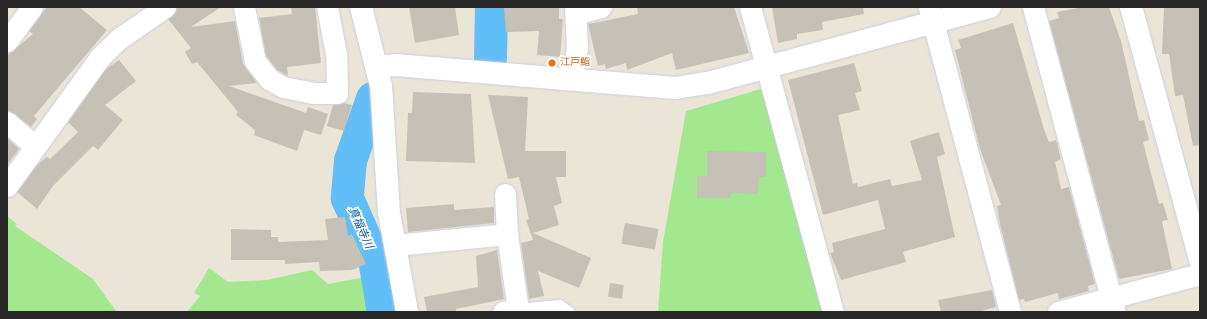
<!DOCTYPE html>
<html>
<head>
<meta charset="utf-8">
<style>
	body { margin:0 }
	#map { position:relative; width:1207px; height:319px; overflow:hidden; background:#ebe5d7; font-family:"Fira Sans","Noto Sans JP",sans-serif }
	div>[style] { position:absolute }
	.green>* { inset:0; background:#a3e78f }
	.river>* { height:33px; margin:-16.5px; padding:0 16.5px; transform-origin:16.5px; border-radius:16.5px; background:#61bef6 }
	.building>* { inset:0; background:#c6c1b7; transform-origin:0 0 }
	.roads { filter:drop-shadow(0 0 1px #cccee2) drop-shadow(0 0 1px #cccee2) }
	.lane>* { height:11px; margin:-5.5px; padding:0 5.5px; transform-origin:5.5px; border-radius:5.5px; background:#fff }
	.street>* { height:21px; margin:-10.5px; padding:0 10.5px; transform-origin:10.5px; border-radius:10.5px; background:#fff }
	.secondary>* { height:22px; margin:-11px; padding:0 11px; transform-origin:11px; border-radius:11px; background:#fff }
	.dots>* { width:11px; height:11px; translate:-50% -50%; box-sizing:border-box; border:2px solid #fff; border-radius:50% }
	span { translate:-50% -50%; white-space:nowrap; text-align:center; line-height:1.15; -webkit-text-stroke:3.5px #fff; paint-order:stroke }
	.food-label { font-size:10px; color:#c56008 }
	.left { translate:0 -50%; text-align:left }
	.water-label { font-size:11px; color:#04589e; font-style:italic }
	.frame { position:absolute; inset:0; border:8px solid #272727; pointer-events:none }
</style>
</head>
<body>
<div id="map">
	<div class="green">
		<i style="clip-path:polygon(761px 89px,828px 312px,658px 312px,663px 242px,686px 111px)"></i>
		<i style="clip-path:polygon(7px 216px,17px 224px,15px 226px,93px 279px,116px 311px,7px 312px)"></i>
		<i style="clip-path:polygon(209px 268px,228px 282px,267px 280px,312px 270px,328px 284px,366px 277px,386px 285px,387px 312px,187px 312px,200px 296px,194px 293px)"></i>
	</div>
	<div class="river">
		<i style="left:490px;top:58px;width:51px;rotate:-88.9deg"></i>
		<i style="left:372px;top:98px;width:66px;rotate:109.5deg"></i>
		<i style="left:350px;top:160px;width:38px;rotate:95deg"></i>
		<i style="left:347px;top:198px;width:67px;rotate:66.1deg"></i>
		<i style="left:374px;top:259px;width:54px;rotate:80.4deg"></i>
	</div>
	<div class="building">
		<i style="clip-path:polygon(47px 7px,79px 7px,107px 30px,34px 116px,37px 119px,31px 127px,7px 110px,7px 56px,33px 34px,29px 31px)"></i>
		<i style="clip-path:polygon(177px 7px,221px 7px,191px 27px,235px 21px,243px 64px,257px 83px,229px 86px,306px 113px,308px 107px,328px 114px,321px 135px,304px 130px,297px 151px,254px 135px,255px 130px,236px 115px,238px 112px,197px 62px,192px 64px,185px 52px,191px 48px,168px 19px)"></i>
		<i style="clip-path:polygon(291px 7px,315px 7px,321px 63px,287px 67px,288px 76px,277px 70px,266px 56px,259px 18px,292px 14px)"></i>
		<i style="clip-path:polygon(409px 7px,455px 7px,459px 35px,415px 43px)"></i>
		<i style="clip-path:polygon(504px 7px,559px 7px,559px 19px,563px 19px,560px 57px,537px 55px,539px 31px,506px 32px)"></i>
		<i style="clip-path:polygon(637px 7px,734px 7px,749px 53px,676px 70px,672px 53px,627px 70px,626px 63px,606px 69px,605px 64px,598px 66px,588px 24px,638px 14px)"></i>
		<i style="clip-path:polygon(772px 7px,863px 7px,864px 14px,822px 22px,823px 30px,797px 34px,797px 39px,778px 43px)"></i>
		<i style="clip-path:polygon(1084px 7px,1109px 7px,1121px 41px,1139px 121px,1144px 120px,1149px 140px,1143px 142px,1159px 204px,1163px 203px,1168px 220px,1162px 221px,1172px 269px,1119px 279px,1049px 21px,1059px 18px,1057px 12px)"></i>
		<i style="clip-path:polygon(1164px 7px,1200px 7px,1200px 145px,1193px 146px,1183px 95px,1175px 96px,1169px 54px,1162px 54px)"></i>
		<i style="clip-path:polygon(1013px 23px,1044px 129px,1049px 142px,1056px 140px,1061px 159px,1055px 162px,1061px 189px,1069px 187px,1095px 284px,1088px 286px,1089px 291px,1059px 299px,1058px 293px,1025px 302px,1024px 299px,1019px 300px,1000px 224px,997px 206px,1001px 205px,980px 149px,955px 50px,961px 48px,958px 40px)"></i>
		<i style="clip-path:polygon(119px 60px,136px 81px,105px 105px,123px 120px,98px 150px,93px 146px,53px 186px,37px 209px,17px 192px,37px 165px,47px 157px,50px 159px,78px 132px,68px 122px,105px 70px)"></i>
		<i style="clip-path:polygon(854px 63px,862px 91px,855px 93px,860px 110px,838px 115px,853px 184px,857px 183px,858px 187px,890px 179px,892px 186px,922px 180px,910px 141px,939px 132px,945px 154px,937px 157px,955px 237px,903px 252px,906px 262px,841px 280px,830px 253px,834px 252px,832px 243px,885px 229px,878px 200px,823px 215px,788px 80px)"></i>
		<i style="clip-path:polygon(413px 92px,471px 94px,475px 163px,406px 161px,408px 113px,412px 113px)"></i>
		<i style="clip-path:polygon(488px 95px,528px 97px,525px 151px,566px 151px,566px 177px,556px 177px,562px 203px,554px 206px,559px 225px,533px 233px,591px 258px,579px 288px,538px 271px,544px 296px,529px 299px,521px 243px,533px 240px,526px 220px,529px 219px,519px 177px,508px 179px)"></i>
		<i style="clip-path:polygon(344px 103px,352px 105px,344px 131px,327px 126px,333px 105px)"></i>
		<i style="clip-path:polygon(7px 138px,19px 149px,7px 165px)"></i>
		<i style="clip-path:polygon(707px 151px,766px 152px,766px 177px,759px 177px,758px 194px,731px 193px,731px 198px,697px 198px,697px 176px,707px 176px)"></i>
		<i style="clip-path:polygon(454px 204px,454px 210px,494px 207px,494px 223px,408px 232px,406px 208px)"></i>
		<i style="clip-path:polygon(345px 217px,348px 236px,352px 234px,366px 264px,352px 270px,320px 271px,319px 262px,285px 264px,285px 260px,231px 260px,231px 229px,271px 230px,271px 237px,278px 237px,278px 242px,328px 240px,325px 219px)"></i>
		<i style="left:625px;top:223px;width:34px;height:21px;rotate:10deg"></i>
		<i style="clip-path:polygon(497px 250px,504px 299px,456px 309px,456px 312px,427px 312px,424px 297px,478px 287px,476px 256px)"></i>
		<i style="left:610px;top:283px;width:14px;height:14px;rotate:8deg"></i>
		<i style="clip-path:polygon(992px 290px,996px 307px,978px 312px,941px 312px,938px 300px)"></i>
	</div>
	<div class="roads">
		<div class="lane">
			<i style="left:518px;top:309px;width:41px;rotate:-5.6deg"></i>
			<i style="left:559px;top:305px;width:12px;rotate:35deg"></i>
		</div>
		<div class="street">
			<i style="left:244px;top:7px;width:55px;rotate:78.5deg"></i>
			<i style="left:255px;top:61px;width:23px;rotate:52deg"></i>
			<i style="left:269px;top:79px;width:16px;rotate:30deg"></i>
			<i style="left:283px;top:87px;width:31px;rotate:11deg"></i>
			<i style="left:313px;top:93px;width:24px"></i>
			<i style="left:337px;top:93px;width:39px;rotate:-91deg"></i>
			<i style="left:336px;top:54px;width:48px;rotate:-100.8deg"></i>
			<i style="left:750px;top:7px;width:316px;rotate:74.8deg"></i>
			<i style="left:929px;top:7px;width:316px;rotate:75.1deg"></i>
			<i style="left:1033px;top:7px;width:316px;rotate:75deg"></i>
			<i style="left:576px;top:14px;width:26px;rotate:-16deg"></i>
			<i style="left:7px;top:41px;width:42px;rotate:-53.7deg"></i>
			<i style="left:571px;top:79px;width:31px;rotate:-79deg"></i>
			<i style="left:577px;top:49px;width:42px;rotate:-92.7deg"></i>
			<i style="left:7px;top:122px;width:35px;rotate:41deg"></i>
			<i style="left:7px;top:186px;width:159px;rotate:-54.2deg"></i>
			<i style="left:100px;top:57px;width:28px;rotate:-44deg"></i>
			<i style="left:120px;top:38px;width:55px;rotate:-34.6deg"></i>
			<i style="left:505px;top:194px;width:40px;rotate:87.1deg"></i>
			<i style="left:395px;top:245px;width:113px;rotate:-5.6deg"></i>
			<i style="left:507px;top:234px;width:76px;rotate:81.7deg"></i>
			<i style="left:518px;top:309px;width:15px;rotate:169deg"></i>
			<i style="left:1058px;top:312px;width:147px;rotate:-15deg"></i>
		</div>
		<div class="secondary">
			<i style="left:361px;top:7px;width:81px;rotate:75.8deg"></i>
			<i style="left:381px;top:86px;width:127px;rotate:86.4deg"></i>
			<i style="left:389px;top:213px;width:101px;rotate:79.7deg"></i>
			<i style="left:1131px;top:7px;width:262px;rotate:74.7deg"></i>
			<i style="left:377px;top:67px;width:18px;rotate:-6deg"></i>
			<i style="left:395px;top:65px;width:281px;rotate:4.7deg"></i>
			<i style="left:675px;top:88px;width:33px;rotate:-9deg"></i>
			<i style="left:708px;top:83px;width:292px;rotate:-15.1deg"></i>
		</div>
	</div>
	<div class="dots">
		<i style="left:552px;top:63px;background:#e8710a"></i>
	</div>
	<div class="food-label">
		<span class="left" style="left:560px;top:63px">江戸鮨</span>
	</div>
	<div class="water-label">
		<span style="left:360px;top:228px;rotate:66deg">真福寺川</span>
	</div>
	<div class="frame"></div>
</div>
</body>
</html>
